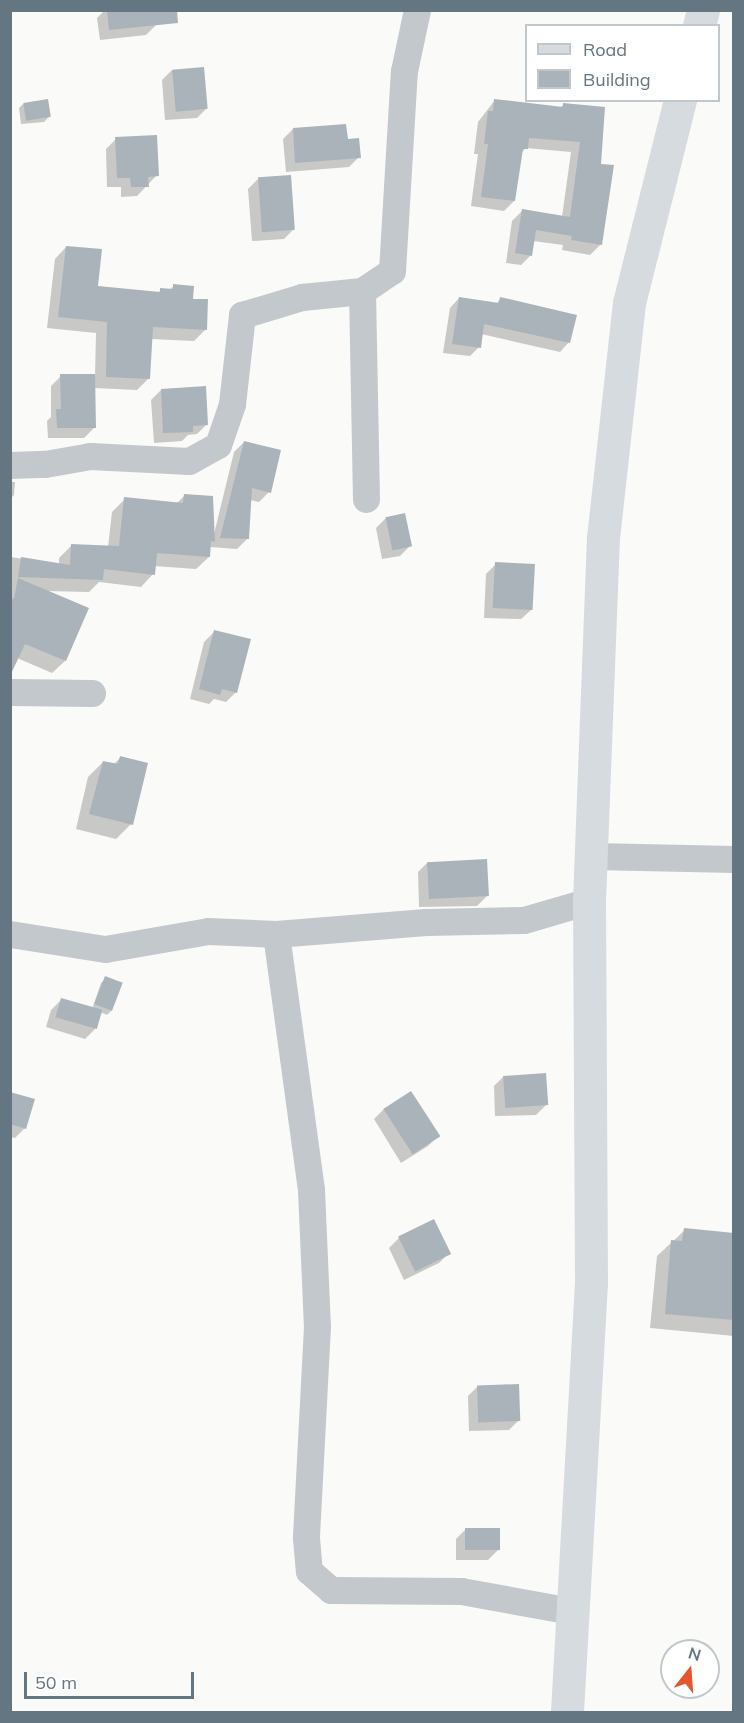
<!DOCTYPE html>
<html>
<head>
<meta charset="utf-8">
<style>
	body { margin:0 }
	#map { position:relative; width:744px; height:1723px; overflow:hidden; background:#fafaf8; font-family:Mulish,sans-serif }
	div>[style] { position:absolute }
	.shadow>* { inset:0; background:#0003 }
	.building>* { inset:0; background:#aab3b9; transform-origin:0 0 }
	.street>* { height:27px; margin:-13.5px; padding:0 13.5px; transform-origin:13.5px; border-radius:13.5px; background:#c3c8cc }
	.secondary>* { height:33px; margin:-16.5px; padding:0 16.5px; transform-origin:16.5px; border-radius:16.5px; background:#d6dbdf }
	span { translate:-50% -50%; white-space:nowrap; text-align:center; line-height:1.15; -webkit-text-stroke:6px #fff; paint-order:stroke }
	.frame { position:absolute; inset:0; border:12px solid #657683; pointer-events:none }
	.legend { position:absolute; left:525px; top:24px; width:195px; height:78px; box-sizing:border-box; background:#fff; border:2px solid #c1c8cd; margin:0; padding:8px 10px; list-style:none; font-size:18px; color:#657683 }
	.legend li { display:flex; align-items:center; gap:12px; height:30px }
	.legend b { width:30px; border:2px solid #c1c8cd }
	.north { position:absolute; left:660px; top:1639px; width:60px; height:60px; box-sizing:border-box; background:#fff; border:2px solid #c1c8cd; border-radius:50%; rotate:17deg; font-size:16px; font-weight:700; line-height:24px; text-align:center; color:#657683 }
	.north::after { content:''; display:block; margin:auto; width:21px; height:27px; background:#e4572e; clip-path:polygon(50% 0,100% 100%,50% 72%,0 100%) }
	.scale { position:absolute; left:24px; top:1672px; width:170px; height:27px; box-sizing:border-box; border:3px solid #657683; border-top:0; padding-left:8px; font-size:18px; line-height:21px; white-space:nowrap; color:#657683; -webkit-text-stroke:4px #fff; paint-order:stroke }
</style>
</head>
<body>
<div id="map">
	<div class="shadow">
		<i style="clip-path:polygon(105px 10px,155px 10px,156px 25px,146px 35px,100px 40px,97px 18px)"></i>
		<i style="clip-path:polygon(172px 70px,207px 108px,197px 118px,165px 120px,162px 80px)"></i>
		<i style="clip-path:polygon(495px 100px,560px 108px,563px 105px,600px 165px,600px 245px,590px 255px,562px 250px,563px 245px,533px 241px,531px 255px,521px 265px,506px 263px,512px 221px,522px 211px,562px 217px,571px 152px,526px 148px,520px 154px,514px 201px,504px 211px,471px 206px,478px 154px,474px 154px,478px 122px)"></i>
		<i style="clip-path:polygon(23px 104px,49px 117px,44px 122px,21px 124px,19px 108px)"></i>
		<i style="clip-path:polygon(293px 129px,346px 141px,359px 157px,349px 167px,286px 172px,283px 139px)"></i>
		<i style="clip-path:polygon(116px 139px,157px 175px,137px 196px,121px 197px,121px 187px,107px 187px,106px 149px)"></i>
		<i style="clip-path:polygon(258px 179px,294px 229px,284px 239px,252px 241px,248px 189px)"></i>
		<i style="clip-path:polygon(66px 247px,96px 287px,157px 293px,161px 290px,169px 290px,174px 286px,192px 300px,205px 330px,194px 341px,151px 339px,149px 378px,137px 390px,94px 388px,94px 428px,84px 438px,48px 438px,47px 421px,51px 417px,51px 386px,61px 376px,95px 376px,96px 333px,47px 328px,55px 259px)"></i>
		<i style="clip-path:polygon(459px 298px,496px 304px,500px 299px,569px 342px,560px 352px,481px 334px,479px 347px,470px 356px,443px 353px,450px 308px)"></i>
		<i style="clip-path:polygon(161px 390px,207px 424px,197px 434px,188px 435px,182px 441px,154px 443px,151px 400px)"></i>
		<i style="clip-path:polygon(244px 442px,269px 492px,259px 502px,250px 500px,247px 539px,237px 549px,210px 547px,209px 557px,196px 569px,154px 566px,153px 574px,141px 587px,99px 582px,89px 592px,45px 591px,65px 661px,52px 673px,17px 658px,10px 668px,11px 557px,59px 565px,59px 558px,71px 546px,108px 547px,112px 512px,125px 499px,176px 504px,185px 495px,214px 534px,234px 452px)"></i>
		<i style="clip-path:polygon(10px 482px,15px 482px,14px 495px,10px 499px)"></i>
		<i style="clip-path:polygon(386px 518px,410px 546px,400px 556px,382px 559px,376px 528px)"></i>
		<i style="clip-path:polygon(496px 564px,531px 610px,521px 619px,484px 618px,486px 574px)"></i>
		<i style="clip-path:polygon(214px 632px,236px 692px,226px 702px,214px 699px,209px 704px,190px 699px,204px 642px)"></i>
		<i style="clip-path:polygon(120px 758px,131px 824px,116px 839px,76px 829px,88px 777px,103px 762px,113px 765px)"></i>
		<i style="clip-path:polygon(428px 862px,487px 896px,477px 906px,419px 907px,418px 872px)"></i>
		<i style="clip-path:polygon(106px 978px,112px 1010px,107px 1015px,100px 1012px,95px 1029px,85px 1039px,46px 1027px,51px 1010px,61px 1000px,92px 1009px,101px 983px)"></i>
		<i style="clip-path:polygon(504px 1076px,546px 1105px,536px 1115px,495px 1116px,494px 1086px)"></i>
		<i style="clip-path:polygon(10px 1093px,25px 1128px,15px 1138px,10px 1137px)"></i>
		<i style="clip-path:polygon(411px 1093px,438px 1136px,428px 1146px,401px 1163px,374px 1119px,384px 1109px)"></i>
		<i style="clip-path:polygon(685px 1230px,734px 1235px,734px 1336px,650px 1328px,657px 1256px)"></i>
		<i style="clip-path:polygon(399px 1238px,449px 1253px,439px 1263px,404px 1280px,389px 1248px)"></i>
		<i style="clip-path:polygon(478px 1386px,519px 1420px,509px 1430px,469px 1431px,468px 1396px)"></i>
		<i style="clip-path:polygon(466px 1529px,498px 1550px,488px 1560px,456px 1560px,456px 1539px)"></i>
	</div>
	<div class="building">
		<i style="clip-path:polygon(107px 10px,177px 10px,178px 23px,109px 30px)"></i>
		<i style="left:204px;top:67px;width:42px;height:32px;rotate:85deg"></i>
		<i style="left:48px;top:99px;width:18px;height:25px;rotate:81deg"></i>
		<i style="clip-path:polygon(494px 99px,563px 107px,563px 103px,605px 107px,601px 164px,614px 165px,602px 245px,571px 240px,572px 236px,536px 230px,532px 256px,515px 253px,522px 209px,570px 217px,580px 142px,529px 138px,528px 149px,523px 149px,515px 201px,481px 197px,488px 144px,484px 144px,488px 111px,493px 111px)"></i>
		<i style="clip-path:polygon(346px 124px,348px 139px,359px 138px,361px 158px,295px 163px,293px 128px)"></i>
		<i style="clip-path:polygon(157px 135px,159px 176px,148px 177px,149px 187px,131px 187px,130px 178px,117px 178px,115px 137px)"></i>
		<i style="left:291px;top:175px;width:55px;height:33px;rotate:86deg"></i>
		<i style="clip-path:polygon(66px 246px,102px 249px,98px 286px,160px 292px,160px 288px,173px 289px,173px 284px,194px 286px,193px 299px,208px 299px,207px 330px,153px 327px,150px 379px,106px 377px,107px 322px,58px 317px)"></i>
		<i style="clip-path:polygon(459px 297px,499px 303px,500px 297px,577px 315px,570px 343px,484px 324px,481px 348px,452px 344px)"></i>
		<i style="clip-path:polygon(60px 374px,95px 374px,96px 428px,57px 428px,56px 409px,61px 409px)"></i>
		<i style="clip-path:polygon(206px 386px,208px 425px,193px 426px,193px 432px,163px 433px,161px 389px)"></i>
		<i style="clip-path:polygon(244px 441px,281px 450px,271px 493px,252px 488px,249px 539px,220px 538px)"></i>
		<i style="clip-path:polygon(184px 494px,213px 496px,215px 542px,211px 541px,210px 557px,157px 553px,155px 575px,104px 569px,103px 580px,18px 577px,21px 557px,70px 565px,71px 544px,119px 546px,124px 497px,183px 503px)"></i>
		<i style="left:405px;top:513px;width:34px;height:20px;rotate:78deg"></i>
		<i style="left:495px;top:562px;width:40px;height:46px;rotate:3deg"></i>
		<i style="clip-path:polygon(18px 578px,89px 608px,66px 661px,25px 644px,10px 676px,10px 598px,14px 599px)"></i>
		<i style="clip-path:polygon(214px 630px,251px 639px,237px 693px,222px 689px,220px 695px,199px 689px)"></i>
		<i style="clip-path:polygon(120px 756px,148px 763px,133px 825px,89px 814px,103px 761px,118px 764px)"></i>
		<i style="left:487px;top:859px;width:37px;height:60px;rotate:87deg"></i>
		<i style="left:105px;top:976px;width:19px;height:30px;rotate:21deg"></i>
		<i style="left:61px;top:998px;width:43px;height:20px;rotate:16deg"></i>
		<i style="left:546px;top:1073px;width:32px;height:43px;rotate:86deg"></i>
		<i style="left:411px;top:1091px;width:54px;height:33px;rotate:57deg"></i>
		<i style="clip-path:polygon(10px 1092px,35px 1099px,26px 1129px,10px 1124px)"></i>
		<i style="left:434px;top:1219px;width:39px;height:40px;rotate:64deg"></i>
		<i style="clip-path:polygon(684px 1228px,734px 1233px,734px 1320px,665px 1314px,671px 1240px,682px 1241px)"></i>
		<i style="left:519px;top:1384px;width:37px;height:42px;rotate:88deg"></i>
		<i style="left:465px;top:1528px;width:35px;height:22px"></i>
	</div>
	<div class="street">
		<i style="left:362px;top:291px;width:208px;rotate:88.9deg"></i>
		<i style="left:10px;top:465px;width:35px;rotate:-2deg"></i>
		<i style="left:45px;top:464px;width:46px;rotate:-10.1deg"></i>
		<i style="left:90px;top:456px;width:99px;rotate:2.9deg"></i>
		<i style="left:189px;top:461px;width:33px;rotate:-29deg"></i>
		<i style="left:218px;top:445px;width:43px;rotate:-71.1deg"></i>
		<i style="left:232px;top:404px;width:90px;rotate:-83.6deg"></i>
		<i style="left:242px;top:315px;width:63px;rotate:-16.7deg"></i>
		<i style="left:302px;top:297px;width:60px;rotate:-5.7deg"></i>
		<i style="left:362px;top:291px;width:36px;rotate:-34deg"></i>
		<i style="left:392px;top:271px;width:200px;rotate:-86.6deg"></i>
		<i style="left:404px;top:71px;width:62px;rotate:-78deg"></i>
		<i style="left:10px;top:692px;width:82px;rotate:0.7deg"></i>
		<i style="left:592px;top:856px;width:142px;rotate:1.2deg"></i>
		<i style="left:10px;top:934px;width:96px;rotate:9deg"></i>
		<i style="left:105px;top:949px;width:105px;rotate:-9.9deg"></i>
		<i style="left:208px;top:931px;width:68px;rotate:2.5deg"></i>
		<i style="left:276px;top:934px;width:150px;rotate:-4.6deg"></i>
		<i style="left:426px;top:922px;width:98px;rotate:-1.2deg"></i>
		<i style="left:524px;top:920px;width:68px;rotate:-16.3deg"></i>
		<i style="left:276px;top:934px;width:258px;rotate:82.2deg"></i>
		<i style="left:311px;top:1190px;width:136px;rotate:87.5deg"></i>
		<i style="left:317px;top:1326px;width:212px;rotate:93deg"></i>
		<i style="left:306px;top:1538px;width:33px;rotate:85deg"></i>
		<i style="left:309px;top:1571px;width:29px;rotate:41deg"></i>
		<i style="left:331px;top:1590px;width:130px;rotate:0.4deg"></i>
		<i style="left:461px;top:1591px;width:112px;rotate:10.3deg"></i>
	</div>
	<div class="secondary">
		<i style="left:699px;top:26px;width:16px;rotate:-76deg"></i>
		<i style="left:567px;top:1712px;width:433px;rotate:-86.8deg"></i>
		<i style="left:591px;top:1280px;width:379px;rotate:-90.3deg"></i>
		<i style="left:589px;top:901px;width:363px;rotate:-87.8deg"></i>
		<i style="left:603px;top:538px;width:236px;rotate:-83.7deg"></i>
		<i style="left:629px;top:303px;width:209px;rotate:-75.9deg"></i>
	</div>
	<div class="frame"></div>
	<ul class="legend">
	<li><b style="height:8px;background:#d6dbdf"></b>Road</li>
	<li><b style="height:16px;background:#aab3b9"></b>Building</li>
	</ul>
	<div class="north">N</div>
	<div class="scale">50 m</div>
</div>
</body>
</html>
